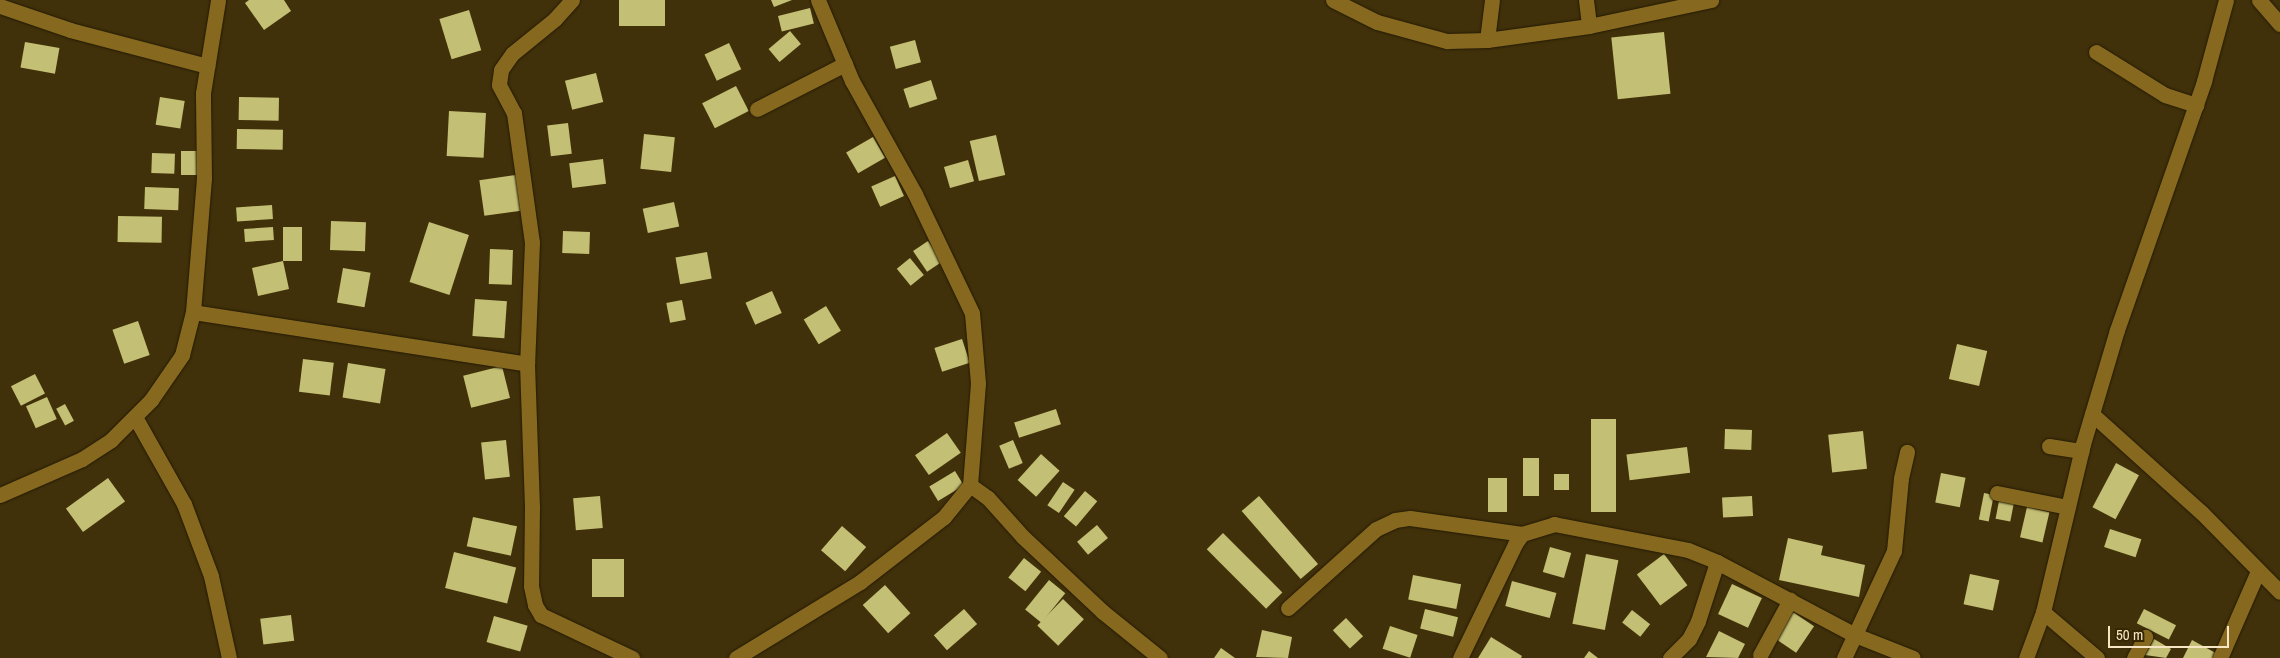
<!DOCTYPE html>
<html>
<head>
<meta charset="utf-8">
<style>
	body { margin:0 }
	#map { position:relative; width:2280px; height:658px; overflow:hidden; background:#41310a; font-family:"Archivo Narrow",sans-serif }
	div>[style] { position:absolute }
	.building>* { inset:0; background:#c3bf74; transform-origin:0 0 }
	.roads { filter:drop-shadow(0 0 1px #231a04) drop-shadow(0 0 1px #231a04) }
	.minor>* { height:15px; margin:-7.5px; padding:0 7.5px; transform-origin:7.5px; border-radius:7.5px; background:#86691f }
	span { translate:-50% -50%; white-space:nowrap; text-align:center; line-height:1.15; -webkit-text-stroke:5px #362700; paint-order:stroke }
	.scale { position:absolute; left:2108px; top:626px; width:121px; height:22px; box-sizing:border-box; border:2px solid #f6e6c4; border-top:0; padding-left:6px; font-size:15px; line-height:18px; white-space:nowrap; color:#f6e6c4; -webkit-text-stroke:4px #362700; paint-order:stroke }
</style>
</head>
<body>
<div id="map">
	<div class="building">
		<i style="clip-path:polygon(249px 0,284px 0,291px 11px,264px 30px,245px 3px)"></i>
		<i style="left:619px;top:0;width:46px;height:26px"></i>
		<i style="clip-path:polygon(771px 0,792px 0,774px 7px)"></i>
		<i style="left:810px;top:8px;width:16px;height:33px;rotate:76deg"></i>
		<i style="left:469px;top:10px;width:42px;height:31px;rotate:73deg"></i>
		<i style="left:790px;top:31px;width:17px;height:28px;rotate:50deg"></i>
		<i style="left:1664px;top:32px;width:62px;height:53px;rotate:84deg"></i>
		<i style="left:915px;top:40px;width:23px;height:26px;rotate:75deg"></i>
		<i style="left:25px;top:42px;width:35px;height:26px;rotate:10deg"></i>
		<i style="left:729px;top:43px;width:29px;height:27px;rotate:65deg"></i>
		<i style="left:596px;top:73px;width:30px;height:32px;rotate:76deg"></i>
		<i style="left:931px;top:80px;width:20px;height:29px;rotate:72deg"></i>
		<i style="left:736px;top:86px;width:28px;height:38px;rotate:63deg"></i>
		<i style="left:160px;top:97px;width:25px;height:28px;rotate:9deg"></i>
		<i style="left:239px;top:97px;width:40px;height:23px;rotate:1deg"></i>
		<i style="left:449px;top:111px;width:37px;height:45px;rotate:3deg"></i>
		<i style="left:568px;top:123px;width:31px;height:21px;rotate:83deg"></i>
		<i style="left:237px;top:129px;width:46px;height:20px;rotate:1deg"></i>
		<i style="left:644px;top:134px;width:31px;height:35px;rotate:6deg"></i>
		<i style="left:996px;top:135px;width:41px;height:27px;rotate:77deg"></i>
		<i style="left:873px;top:137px;width:24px;height:31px;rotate:60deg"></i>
		<i style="left:202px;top:151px;width:24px;height:21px;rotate:90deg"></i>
		<i style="left:152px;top:153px;width:23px;height:20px;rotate:2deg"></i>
		<i style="left:603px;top:159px;width:25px;height:34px;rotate:83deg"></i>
		<i style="left:968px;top:160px;width:22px;height:25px;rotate:74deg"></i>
		<i style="left:516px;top:175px;width:36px;height:37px;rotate:82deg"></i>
		<i style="left:895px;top:176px;width:22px;height:26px;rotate:66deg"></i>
		<i style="left:145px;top:187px;width:34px;height:22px;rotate:2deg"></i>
		<i style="left:674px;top:202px;width:25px;height:32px;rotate:78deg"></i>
		<i style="left:272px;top:205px;width:14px;height:36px;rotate:86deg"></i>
		<i style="left:118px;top:216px;width:44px;height:26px;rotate:1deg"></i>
		<i style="left:331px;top:221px;width:35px;height:29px;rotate:2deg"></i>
		<i style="left:429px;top:222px;width:42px;height:63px;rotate:18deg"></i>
		<i style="left:273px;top:227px;width:13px;height:29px;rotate:86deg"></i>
		<i style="clip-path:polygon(283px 227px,302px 227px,302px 261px,283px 261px,289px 289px,258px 296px,252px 268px,283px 261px)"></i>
		<i style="left:563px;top:231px;width:27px;height:22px;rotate:2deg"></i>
		<i style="left:928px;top:241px;width:25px;height:18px;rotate:56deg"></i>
		<i style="left:490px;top:249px;width:23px;height:35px;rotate:2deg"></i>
		<i style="left:707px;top:252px;width:27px;height:32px;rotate:80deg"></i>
		<i style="left:910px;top:258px;width:22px;height:17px;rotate:51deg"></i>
		<i style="left:343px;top:268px;width:28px;height:35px;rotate:10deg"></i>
		<i style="left:772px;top:291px;width:24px;height:29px;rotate:66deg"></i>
		<i style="left:475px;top:299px;width:32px;height:37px;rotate:4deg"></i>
		<i style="left:682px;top:300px;width:20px;height:16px;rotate:79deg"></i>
		<i style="left:826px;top:306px;width:29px;height:26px;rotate:59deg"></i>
		<i style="left:138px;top:321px;width:36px;height:27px;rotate:71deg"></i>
		<i style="left:962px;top:339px;width:25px;height:29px;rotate:72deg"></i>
		<i style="left:1957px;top:344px;width:31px;height:36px;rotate:13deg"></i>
		<i style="left:303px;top:359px;width:31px;height:33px;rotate:7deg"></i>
		<i style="left:348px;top:363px;width:38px;height:35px;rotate:9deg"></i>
		<i style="left:502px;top:366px;width:33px;height:40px;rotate:76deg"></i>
		<i style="left:35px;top:374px;width:22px;height:27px;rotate:63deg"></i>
		<i style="left:47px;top:397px;width:24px;height:23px;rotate:66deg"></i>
		<i style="left:65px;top:404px;width:19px;height:10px;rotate:62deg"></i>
		<i style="left:1056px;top:409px;width:16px;height:44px;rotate:72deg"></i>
		<i style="left:1591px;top:419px;width:25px;height:93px"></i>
		<i style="left:1725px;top:429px;width:27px;height:20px;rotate:2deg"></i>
		<i style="left:1863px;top:431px;width:38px;height:35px;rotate:84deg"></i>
		<i style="left:947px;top:433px;width:24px;height:39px;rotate:55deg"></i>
		<i style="left:506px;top:440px;width:37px;height:25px;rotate:84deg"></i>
		<i style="left:1013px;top:440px;width:25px;height:15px;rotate:67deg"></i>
		<i style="left:1687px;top:447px;width:26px;height:61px;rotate:83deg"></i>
		<i style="left:1041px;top:454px;width:25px;height:35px;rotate:42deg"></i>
		<i style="left:1523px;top:458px;width:16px;height:38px"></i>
		<i style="left:2116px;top:463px;width:26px;height:50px;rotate:28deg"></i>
		<i style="left:955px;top:471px;width:17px;height:30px;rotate:59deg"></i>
		<i style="left:1941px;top:473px;width:25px;height:30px;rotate:11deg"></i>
		<i style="left:1554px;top:474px;width:15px;height:16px"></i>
		<i style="left:108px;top:478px;width:29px;height:52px;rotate:54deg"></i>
		<i style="left:1488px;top:478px;width:19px;height:34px"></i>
		<i style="left:1063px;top:482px;width:14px;height:28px;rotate:34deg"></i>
		<i style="left:1085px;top:491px;width:16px;height:33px;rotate:40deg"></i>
		<i style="left:1984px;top:493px;width:10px;height:27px;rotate:11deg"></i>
		<i style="left:600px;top:496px;width:32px;height:27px;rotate:85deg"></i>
		<i style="left:1259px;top:496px;width:90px;height:23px;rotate:49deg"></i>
		<i style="left:1752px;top:496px;width:20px;height:30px;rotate:87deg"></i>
		<i style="left:1999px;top:501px;width:15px;height:18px;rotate:11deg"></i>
		<i style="left:2027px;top:507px;width:23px;height:31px;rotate:13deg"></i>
		<i style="left:473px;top:517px;width:45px;height:30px;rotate:12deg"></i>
		<i style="left:1097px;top:525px;width:17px;height:26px;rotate:50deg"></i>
		<i style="left:842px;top:526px;width:32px;height:32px;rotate:41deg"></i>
		<i style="left:2110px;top:529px;width:33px;height:19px;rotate:18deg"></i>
		<i style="left:1223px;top:533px;width:84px;height:23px;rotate:45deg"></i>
		<i style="clip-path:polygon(1788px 538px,1823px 546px,1821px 555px,1865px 565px,1859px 597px,1779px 580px)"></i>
		<i style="left:1550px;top:547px;width:22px;height:26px;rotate:16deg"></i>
		<i style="left:454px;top:552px;width:64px;height:37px;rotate:14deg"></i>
		<i style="left:1586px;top:554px;width:33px;height:71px;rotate:11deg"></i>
		<i style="left:1664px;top:554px;width:39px;height:34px;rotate:53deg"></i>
		<i style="left:1024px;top:558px;width:22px;height:25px;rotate:39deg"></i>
		<i style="left:592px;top:559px;width:32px;height:38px"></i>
		<i style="left:1970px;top:574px;width:30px;height:31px;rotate:12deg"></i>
		<i style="left:1413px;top:575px;width:49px;height:25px;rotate:11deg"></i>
		<i style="left:1049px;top:580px;width:21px;height:38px;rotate:39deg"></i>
		<i style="left:1512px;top:581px;width:46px;height:26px;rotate:15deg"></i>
		<i style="left:1732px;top:584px;width:33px;height:33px;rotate:25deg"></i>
		<i style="left:885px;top:585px;width:38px;height:30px;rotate:48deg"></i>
		<i style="left:1063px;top:599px;width:29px;height:37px;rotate:44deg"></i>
		<i style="left:964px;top:609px;width:20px;height:40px;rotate:49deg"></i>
		<i style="left:1425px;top:609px;width:34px;height:20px;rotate:14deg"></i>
		<i style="left:2144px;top:609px;width:36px;height:16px;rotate:27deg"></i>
		<i style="left:1632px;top:610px;width:23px;height:16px;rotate:38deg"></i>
		<i style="left:1790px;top:610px;width:29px;height:32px;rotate:34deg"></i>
		<i style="left:291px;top:615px;width:26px;height:31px;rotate:83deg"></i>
		<i style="left:494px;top:616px;width:35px;height:27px;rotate:16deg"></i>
		<i style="left:1346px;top:618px;width:25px;height:18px;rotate:47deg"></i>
		<i style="left:1390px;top:626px;width:29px;height:24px;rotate:18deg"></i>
		<i style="clip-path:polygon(1262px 630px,1292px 637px,1288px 658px,1256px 657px)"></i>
		<i style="clip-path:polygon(1719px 631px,1745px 644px,1738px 658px,1706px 657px)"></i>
		<i style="clip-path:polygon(1491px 637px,1522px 656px,1521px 658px,1478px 658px)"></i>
		<i style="clip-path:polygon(2154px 639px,2171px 649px,2166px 658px,2145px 655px)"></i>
		<i style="clip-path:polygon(2192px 640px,2221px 656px,2220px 658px,2183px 658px)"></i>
		<i style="clip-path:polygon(1221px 648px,1235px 658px,1214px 658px)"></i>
		<i style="clip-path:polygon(1589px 651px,1598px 658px,1584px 658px)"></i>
	</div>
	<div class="roads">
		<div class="minor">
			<i style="left:572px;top:0;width:25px;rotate:132deg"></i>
			<i style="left:555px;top:19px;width:55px;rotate:140.9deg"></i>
			<i style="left:512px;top:54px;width:19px;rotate:125deg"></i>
			<i style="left:501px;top:70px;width:15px;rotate:98deg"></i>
			<i style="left:499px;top:85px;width:32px;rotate:62deg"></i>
			<i style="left:514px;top:113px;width:130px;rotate:82.1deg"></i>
			<i style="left:532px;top:242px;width:122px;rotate:92.3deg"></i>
			<i style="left:527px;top:364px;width:143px;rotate:88deg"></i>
			<i style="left:532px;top:507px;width:79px;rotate:90.7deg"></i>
			<i style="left:531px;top:586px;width:19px;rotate:78deg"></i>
			<i style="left:535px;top:605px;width:12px;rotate:59deg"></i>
			<i style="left:541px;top:615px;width:101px;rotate:25.3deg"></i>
			<i style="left:1333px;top:0;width:49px;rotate:26.6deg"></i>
			<i style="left:1377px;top:22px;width:73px;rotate:15.2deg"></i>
			<i style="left:1447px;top:41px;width:40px;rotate:-1.4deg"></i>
			<i style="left:1487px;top:40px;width:103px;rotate:-7.8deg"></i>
			<i style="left:1589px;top:26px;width:125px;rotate:-12deg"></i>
			<i style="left:1586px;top:0;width:26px;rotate:83deg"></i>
			<i style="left:2259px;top:0;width:32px;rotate:49deg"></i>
			<i style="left:0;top:6px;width:74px;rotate:18.9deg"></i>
			<i style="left:70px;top:30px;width:142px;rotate:14.7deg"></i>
			<i style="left:1487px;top:40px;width:40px;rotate:-82.9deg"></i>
			<i style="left:2096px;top:52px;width:81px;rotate:31.9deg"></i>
			<i style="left:2165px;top:95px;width:33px;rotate:18deg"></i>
			<i style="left:757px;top:109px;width:99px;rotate:-27.1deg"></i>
			<i style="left:193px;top:312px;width:338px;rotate:8.8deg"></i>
			<i style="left:2092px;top:414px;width:147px;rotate:42deg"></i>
			<i style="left:2201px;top:512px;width:112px;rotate:45.4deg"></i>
			<i style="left:135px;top:417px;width:100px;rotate:60.6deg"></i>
			<i style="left:184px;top:504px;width:77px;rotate:69.4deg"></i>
			<i style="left:211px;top:576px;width:84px;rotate:77.6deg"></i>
			<i style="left:2049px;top:446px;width:33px;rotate:9deg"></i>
			<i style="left:970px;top:485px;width:22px;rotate:36deg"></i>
			<i style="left:988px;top:498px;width:52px;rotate:48.1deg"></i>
			<i style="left:1023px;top:537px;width:110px;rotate:43.2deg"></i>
			<i style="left:1103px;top:612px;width:73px;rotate:38.9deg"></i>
			<i style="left:1997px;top:493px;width:72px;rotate:11.2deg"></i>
			<i style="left:0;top:495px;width:90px;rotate:-23.7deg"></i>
			<i style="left:82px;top:459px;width:35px;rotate:-33deg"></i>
			<i style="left:111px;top:440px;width:57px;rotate:-45deg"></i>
			<i style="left:151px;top:400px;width:55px;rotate:-55.4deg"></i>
			<i style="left:182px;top:355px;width:44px;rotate:-75.7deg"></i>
			<i style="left:193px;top:312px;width:133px;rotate:-85.3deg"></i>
			<i style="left:204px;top:179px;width:86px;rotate:-90.7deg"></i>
			<i style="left:203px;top:93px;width:94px;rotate:-80.8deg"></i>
			<i style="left:1288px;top:608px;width:118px;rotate:-41.9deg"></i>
			<i style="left:1376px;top:529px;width:21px;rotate:-25deg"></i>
			<i style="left:1395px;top:520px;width:15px;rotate:-8deg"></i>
			<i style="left:1410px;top:518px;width:113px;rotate:8.1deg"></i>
			<i style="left:2043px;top:612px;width:71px;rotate:40.4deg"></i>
			<i style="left:1760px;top:655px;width:63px;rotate:-61.4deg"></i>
			<i style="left:736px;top:658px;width:145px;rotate:-31.5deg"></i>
			<i style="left:860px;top:582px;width:106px;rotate:-37.7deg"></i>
			<i style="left:944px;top:517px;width:41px;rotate:-50.9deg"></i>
			<i style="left:970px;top:485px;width:102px;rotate:-85.5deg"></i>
			<i style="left:978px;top:383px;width:70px;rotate:-94.9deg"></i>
			<i style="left:972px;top:313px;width:132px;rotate:-115.6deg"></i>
			<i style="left:915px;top:194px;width:129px;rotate:-119.1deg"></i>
			<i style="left:852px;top:81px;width:88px;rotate:-112.8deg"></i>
			<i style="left:1460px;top:658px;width:127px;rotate:-64.2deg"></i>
			<i style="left:1515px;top:544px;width:12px;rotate:-55deg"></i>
			<i style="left:1522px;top:534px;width:34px;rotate:-17deg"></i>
			<i style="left:1554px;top:524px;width:136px;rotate:11deg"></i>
			<i style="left:1688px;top:550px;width:31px;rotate:22deg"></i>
			<i style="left:1717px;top:562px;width:156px;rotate:27.9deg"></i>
			<i style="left:1855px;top:635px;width:62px;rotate:21.6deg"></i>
			<i style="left:1670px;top:658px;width:27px;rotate:-45deg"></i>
			<i style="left:1689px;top:639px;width:20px;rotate:-63deg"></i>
			<i style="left:1698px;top:621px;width:62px;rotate:-72.1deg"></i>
			<i style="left:1844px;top:658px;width:118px;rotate:-65deg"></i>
			<i style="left:1894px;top:551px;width:73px;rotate:-84.5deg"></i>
			<i style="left:1901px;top:478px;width:27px;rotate:-77deg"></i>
			<i style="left:2026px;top:658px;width:49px;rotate:-69.7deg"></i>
			<i style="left:2043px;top:612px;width:173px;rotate:-76.6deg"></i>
			<i style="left:2083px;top:444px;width:119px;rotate:-73.4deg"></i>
			<i style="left:2117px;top:330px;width:264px;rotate:-70.7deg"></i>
			<i style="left:2204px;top:81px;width:84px;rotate:-74.8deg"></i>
			<i style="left:2134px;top:658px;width:24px;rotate:-62deg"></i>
			<i style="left:2220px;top:658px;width:95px;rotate:-66.4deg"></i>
		</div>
	</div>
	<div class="scale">50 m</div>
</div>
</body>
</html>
